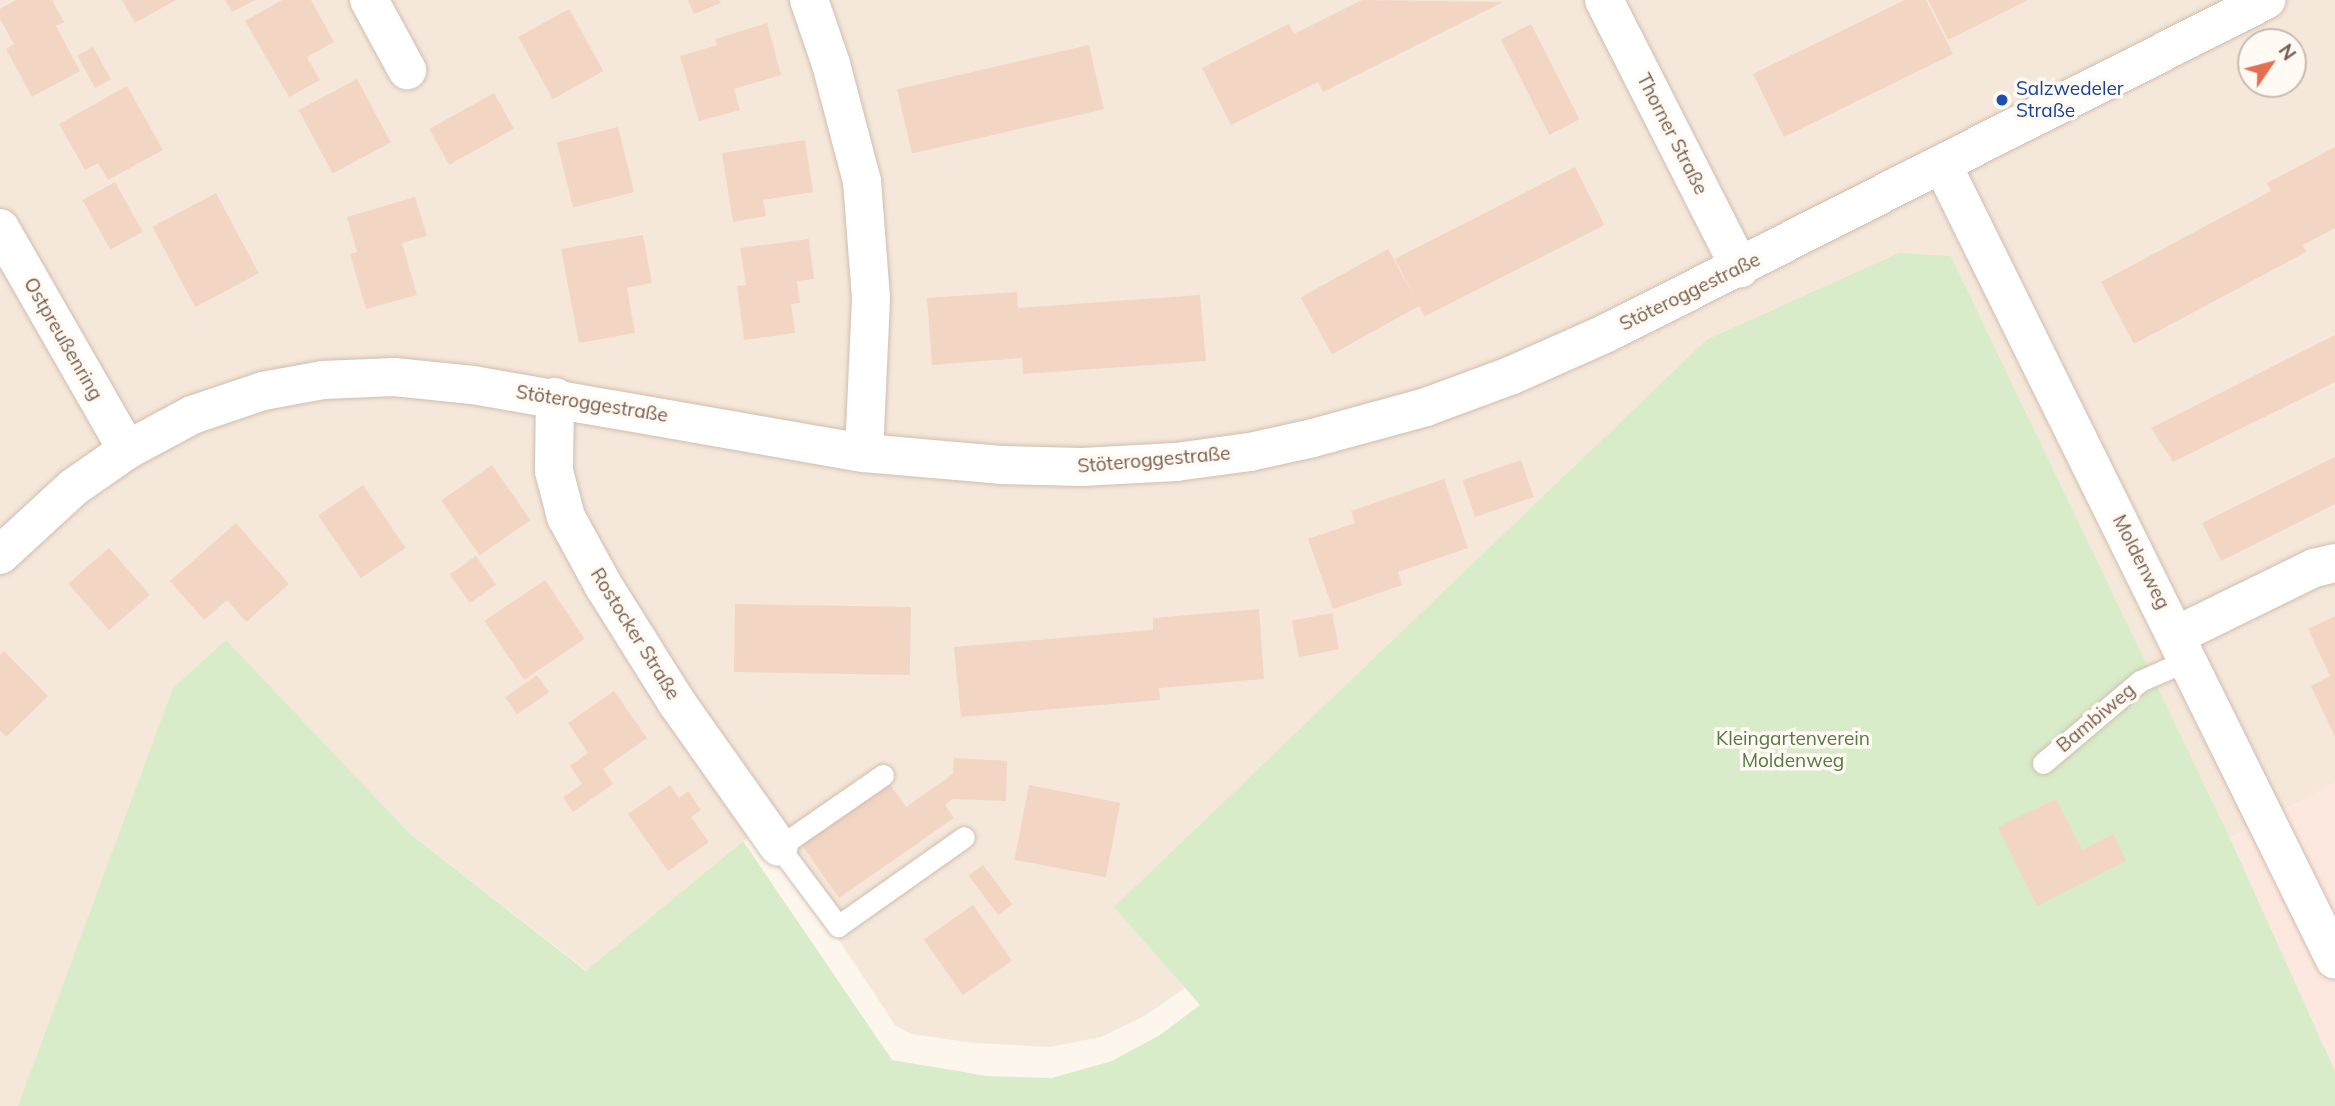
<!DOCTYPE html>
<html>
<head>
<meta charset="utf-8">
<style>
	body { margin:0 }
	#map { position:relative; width:2335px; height:1106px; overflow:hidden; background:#fdf6ec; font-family:Mulish,sans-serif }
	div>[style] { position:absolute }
	.residential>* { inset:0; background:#f5e8da }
	.commercial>* { inset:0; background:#fde8e0 }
	.green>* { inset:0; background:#d8ecc9 }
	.building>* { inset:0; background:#f3d5c3; transform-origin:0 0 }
	.roads { filter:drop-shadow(0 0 2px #d1beb0) drop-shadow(0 0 2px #d1beb0) }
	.lane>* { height:21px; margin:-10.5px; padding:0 10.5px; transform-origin:10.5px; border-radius:10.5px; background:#fff }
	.street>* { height:38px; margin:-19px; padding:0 19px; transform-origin:19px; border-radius:19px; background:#fff }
	.dots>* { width:19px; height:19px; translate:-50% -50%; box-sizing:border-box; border:4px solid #fffaf3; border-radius:50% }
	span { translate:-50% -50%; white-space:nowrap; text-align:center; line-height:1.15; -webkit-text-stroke:7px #fffaf3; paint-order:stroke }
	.transit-label { font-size:19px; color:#164399 }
	.left { translate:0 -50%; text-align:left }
	.street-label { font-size:19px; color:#7a5c4d }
	.park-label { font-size:19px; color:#537a41 }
	.north { position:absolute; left:2237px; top:28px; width:70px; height:70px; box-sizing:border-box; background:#fffaf3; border:2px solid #cabbb1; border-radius:50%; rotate:55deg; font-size:19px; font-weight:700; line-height:28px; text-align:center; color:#7a5c4d }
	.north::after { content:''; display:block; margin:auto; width:24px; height:32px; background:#e76f51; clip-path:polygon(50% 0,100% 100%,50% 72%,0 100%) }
</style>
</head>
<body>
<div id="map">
	<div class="residential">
		<i style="clip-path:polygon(evenodd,0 0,2335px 0,2335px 783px,2230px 838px,1951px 256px,1706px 340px,1115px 907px,1185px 988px,1146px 1015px,1101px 1037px,1050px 1047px,974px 1043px,911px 1034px,895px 1025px,765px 828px,743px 841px,587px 971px,409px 833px,18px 1106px,0 1106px,0 0,2251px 42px,2293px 42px,2293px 84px,2251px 84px,2251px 42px)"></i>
	</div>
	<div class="commercial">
		<i style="clip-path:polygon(2335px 783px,2335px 1071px,2230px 838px)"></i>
	</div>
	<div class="green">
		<i style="clip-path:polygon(1899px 253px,1951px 256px,2230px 838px,2335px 1071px,2335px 1106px,18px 1106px,173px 688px,226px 640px,409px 833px,586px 971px,743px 841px,892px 1060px,987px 1076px,1052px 1078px,1112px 1061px,1160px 1035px,1200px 1005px,1114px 907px,1706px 340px)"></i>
	</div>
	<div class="building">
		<i style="clip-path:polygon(16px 0,52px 0,64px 22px,56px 26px,80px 71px,32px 97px,6px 49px,14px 44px,0 19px,0 9px)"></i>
		<i style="clip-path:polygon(122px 0,176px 0,135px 23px)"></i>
		<i style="clip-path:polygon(225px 0,255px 0,232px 12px)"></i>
		<i style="clip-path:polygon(282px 0,311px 0,334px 42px,307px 57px,320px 80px,289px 97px,245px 21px)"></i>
		<i style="clip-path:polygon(688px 0,719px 0,721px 3px,694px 14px)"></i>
		<i style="clip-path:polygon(1362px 0,1503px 2px,1323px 92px,1318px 82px,1231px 125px,1202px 68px,1289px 24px,1294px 34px)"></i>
		<i style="clip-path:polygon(1905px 0,1926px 0,1953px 54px,1784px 137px,1753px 74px)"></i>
		<i style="clip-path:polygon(1928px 0,2028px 0,1948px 40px)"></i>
		<i style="left:569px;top:9px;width:71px;height:58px;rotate:61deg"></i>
		<i style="clip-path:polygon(767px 23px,781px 75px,734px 89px,740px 110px,699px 121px,680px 56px,717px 45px,715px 39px)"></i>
		<i style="left:1531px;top:24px;width:107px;height:34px;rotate:63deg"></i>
		<i style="left:1089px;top:45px;width:66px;height:197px;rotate:77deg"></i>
		<i style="left:93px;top:47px;width:37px;height:18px;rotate:61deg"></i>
		<i style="left:357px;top:79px;width:72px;height:66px;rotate:62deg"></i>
		<i style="clip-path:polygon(127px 86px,163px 150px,108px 180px,98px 163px,85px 170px,59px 124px)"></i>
		<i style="left:494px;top:93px;width:41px;height:74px;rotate:61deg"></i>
		<i style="left:618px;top:127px;width:67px;height:63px;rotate:76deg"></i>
		<i style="clip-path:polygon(805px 140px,813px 192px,763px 200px,766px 216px,733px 222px,722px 153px)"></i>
		<i style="clip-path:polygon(2335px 147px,2335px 228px,2303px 245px,2306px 252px,2134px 344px,2101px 282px,2271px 191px,2267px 183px)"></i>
		<i style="left:1575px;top:167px;width:65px;height:202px;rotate:63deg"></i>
		<i style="left:115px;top:182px;width:57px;height:37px;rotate:61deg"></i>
		<i style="left:216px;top:193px;width:91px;height:72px;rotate:62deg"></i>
		<i style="clip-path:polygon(415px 197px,427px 236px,402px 243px,417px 295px,366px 309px,350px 254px,357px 252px,347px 217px)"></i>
		<i style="clip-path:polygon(643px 235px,652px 283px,627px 288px,635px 333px,579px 343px,561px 249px)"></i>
		<i style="clip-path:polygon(809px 239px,814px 279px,797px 281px,800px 303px,791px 304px,795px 333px,744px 340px,737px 286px,746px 285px,740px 248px)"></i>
		<i style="left:1388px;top:249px;width:65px;height:100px;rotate:61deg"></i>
		<i style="clip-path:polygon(1017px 292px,1018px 308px,1200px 295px,1206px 361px,1023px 374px,1022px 358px,932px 365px,927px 298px)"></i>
		<i style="clip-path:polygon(2335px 335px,2335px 382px,2173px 462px,2151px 428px)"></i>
		<i style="clip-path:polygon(2335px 457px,2335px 504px,2221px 561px,2202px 523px)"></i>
		<i style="left:1521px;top:460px;width:39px;height:62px;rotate:71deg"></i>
		<i style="left:492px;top:465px;width:67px;height:62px;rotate:55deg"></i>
		<i style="clip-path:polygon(1444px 479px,1468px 548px,1398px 572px,1402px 585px,1333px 609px,1308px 539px,1355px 523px,1351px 511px)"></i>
		<i style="left:363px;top:485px;width:76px;height:54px;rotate:56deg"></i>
		<i style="clip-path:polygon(236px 523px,289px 584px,246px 622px,227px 600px,204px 620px,170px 581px)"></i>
		<i style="left:109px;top:548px;width:62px;height:54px;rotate:49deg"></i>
		<i style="left:476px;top:556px;width:35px;height:32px;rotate:55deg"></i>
		<i style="left:545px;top:580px;width:71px;height:73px;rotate:56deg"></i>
		<i style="left:735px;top:604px;width:176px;height:68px;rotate:1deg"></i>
		<i style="clip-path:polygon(1259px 609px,1264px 679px,1159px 688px,1160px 700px,961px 717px,954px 647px,1153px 630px,1153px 618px)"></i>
		<i style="left:1332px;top:613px;width:37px;height:41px;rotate:79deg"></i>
		<i style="clip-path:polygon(2335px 616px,2335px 737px,2311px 686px,2330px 676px,2308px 629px)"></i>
		<i style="clip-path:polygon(4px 651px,48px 696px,6px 737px,0 730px,0 655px)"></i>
		<i style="left:537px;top:675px;width:21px;height:39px;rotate:55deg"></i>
		<i style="clip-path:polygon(614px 691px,647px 738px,603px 769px,613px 784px,573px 812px,563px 797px,582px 784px,570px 766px,588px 753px,568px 723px)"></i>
		<i style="clip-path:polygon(954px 758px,1007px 761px,1006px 801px,952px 799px,945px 805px,954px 818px,839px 898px,799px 841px,887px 780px,906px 807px,953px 774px)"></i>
		<i style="clip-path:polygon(670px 785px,679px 798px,688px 791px,701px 810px,691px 817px,709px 842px,668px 871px,628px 814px)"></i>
		<i style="left:1029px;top:785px;width:93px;height:76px;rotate:11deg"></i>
		<i style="clip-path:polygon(2056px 799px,2082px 850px,2113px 834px,2126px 861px,2037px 906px,1998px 827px)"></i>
		<i style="left:983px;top:865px;width:49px;height:18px;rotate:53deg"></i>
		<i style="left:973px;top:905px;width:68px;height:60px;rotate:55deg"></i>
	</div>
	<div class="roads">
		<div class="lane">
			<i style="left:2043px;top:763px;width:127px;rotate:-40.2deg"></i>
			<i style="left:2140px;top:681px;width:52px;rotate:-23.6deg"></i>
			<i style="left:883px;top:775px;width:126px;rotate:145.3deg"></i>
			<i style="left:779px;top:847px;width:99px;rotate:53.2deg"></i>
			<i style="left:838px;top:926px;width:154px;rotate:-35.2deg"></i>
		</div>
		<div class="street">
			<i style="left:369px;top:0;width:80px;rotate:61.5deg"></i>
			<i style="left:809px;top:0;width:68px;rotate:71deg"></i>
			<i style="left:831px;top:64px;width:121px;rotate:75.2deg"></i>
			<i style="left:862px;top:181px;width:118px;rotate:85.6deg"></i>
			<i style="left:871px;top:299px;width:154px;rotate:92.6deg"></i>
			<i style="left:1604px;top:0;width:301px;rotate:63.1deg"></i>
			<i style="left:1943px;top:166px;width:885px;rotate:63.72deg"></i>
			<i style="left:0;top:228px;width:256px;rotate:60.2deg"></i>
			<i style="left:555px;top:397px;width:74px;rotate:90.8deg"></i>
			<i style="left:554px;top:471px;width:48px;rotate:75.4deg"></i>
			<i style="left:566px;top:517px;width:77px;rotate:61.4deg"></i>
			<i style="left:603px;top:585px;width:139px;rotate:57.9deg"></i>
			<i style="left:677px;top:703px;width:176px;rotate:54.7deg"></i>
			<i style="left:0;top:555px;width:100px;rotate:-42.6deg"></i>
			<i style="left:74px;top:487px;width:65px;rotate:-34.9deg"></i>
			<i style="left:127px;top:450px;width:74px;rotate:-28.3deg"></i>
			<i style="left:192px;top:415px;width:75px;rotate:-18.7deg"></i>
			<i style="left:263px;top:391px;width:61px;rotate:-10.4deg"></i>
			<i style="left:323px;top:380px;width:71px;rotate:-2.4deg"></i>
			<i style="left:394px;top:377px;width:79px;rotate:5.8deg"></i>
			<i style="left:473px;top:385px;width:397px;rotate:9.9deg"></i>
			<i style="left:864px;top:453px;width:137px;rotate:5deg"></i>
			<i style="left:1000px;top:465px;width:82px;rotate:1.4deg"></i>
			<i style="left:1082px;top:467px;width:94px;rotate:-3deg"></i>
			<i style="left:1176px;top:462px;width:75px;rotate:-7.7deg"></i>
			<i style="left:1250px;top:452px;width:65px;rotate:-12.5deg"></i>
			<i style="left:1313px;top:438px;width:117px;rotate:-15.3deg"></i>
			<i style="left:1426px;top:407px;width:90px;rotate:-20.3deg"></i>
			<i style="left:1510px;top:376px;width:104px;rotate:-23.9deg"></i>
			<i style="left:1605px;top:334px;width:741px;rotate:-26.81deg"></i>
			<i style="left:2177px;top:635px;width:153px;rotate:-26.1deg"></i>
			<i style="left:2314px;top:568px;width:22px;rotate:-13deg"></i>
		</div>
	</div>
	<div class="dots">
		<i style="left:2002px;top:100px;background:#1a4fb4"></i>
	</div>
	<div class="transit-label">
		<span class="left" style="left:2016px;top:100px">Salzwedeler<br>Straße</span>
	</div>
	<div class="street-label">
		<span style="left:1672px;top:134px;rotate:63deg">Thorner Straße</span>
		<span style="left:1690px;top:292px;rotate:-26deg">Stöteroggestraße</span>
		<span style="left:63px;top:339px;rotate:60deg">Ostpreußenring</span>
		<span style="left:592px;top:404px;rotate:9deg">Stöteroggestraße</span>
		<span style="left:1154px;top:460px;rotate:-5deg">Stöteroggestraße</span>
		<span style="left:2141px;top:562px;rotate:63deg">Moldenweg</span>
		<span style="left:635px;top:634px;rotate:58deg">Rostocker Straße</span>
		<span style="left:2096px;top:718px;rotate:-40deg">Bambiweg</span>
	</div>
	<div class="park-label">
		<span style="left:1793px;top:750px">Kleingartenverein<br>Moldenweg</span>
	</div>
	<div class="north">N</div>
</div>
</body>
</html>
